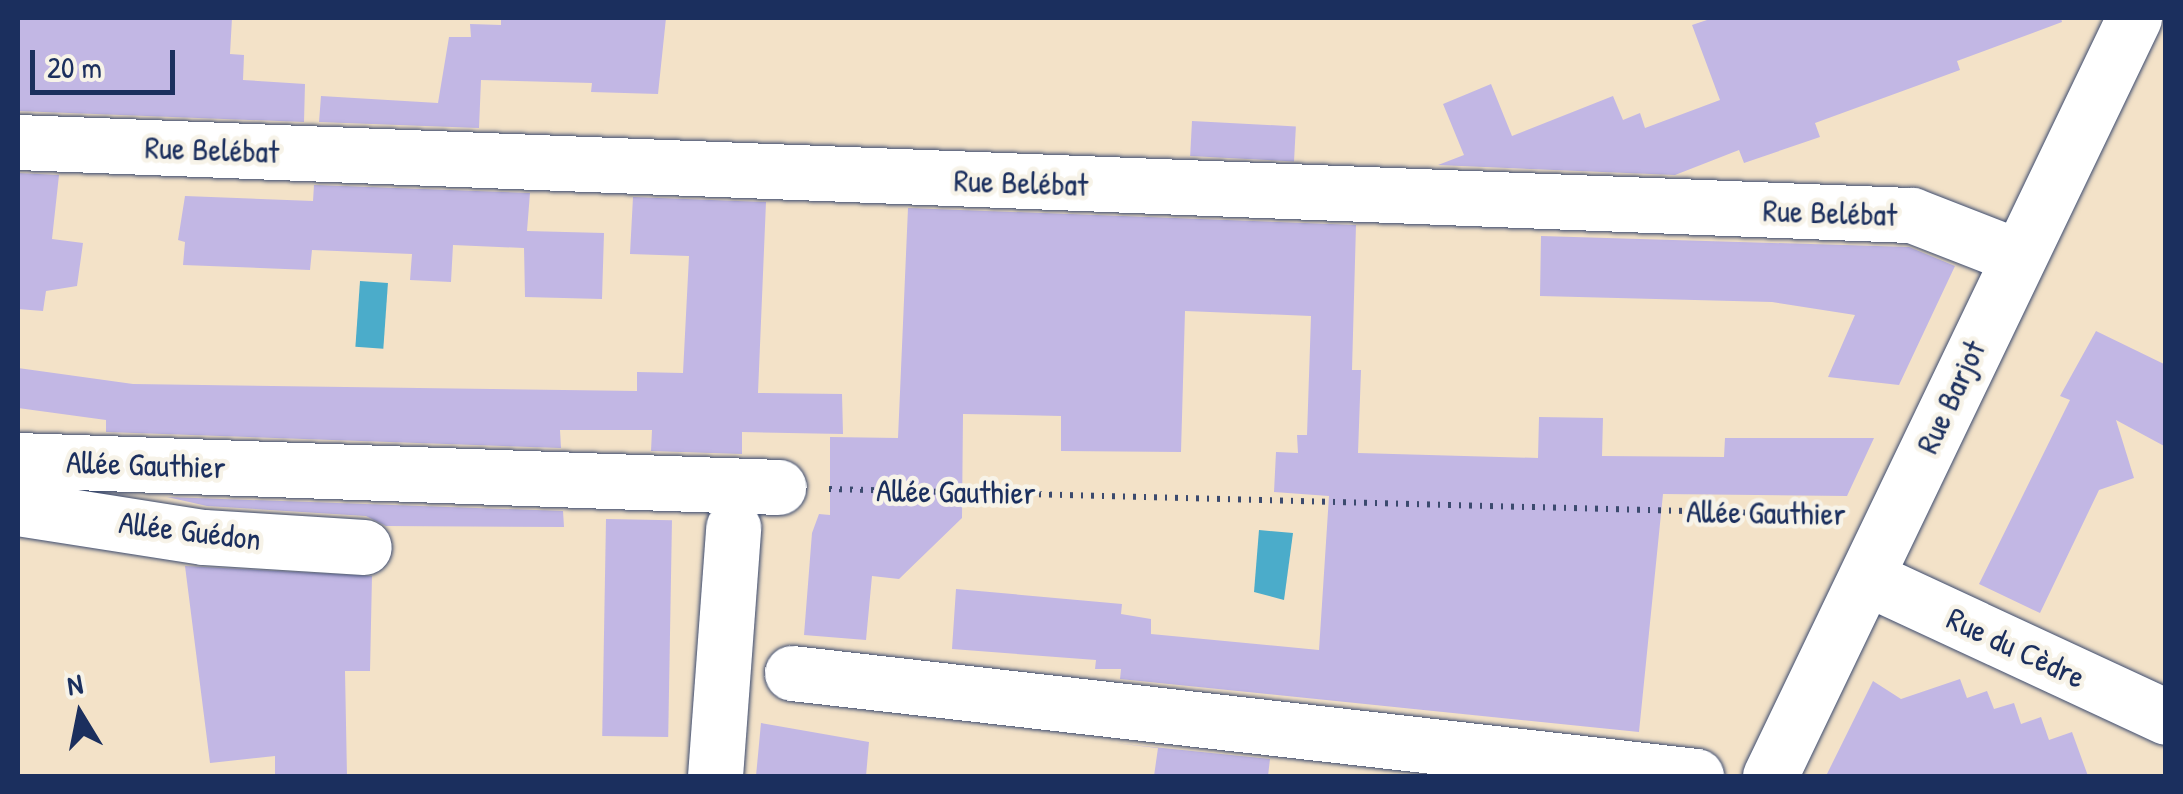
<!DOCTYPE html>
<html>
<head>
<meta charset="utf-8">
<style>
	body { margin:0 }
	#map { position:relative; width:2183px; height:794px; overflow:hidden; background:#f3e2c8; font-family:"Patrick Hand",sans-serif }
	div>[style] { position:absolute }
	.water>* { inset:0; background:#4bacca; transform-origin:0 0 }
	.building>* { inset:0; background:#c2b7e4; transform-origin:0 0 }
	.path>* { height:6px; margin-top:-3px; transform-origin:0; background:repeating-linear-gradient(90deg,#3b4a6e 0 2.5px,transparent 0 10.5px) }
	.roads { filter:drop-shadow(0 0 2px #3b4a6e) drop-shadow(0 0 2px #3b4a6e) }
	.minor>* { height:55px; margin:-27.5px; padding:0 27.5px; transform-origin:27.5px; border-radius:27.5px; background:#fff }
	span { translate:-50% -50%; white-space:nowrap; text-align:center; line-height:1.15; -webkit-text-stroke:9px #f7f3e8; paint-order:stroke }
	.street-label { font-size:32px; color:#1b2f5e }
	.frame { position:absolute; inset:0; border:20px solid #1b2f5e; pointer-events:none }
	.north { position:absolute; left:30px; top:664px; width:100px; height:100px; -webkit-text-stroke:8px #f7f3e8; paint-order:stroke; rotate:350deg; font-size:28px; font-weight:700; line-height:40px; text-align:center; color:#1b2f5e }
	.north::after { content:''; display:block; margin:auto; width:35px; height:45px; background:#1b2f5e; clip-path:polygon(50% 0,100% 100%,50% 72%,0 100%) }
	.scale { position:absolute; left:30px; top:50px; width:145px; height:45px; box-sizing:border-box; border:5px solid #1b2f5e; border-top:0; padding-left:12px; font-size:30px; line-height:35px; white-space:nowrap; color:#1b2f5e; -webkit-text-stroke:8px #f7f3e8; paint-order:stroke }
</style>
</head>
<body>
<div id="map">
	<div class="water">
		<i style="left:360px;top:281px;width:28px;height:66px;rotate:4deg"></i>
		<i style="clip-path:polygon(1259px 530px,1293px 533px,1284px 600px,1254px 592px)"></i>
	</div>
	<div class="building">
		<i style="clip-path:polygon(20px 18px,232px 18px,230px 54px,244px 55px,243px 80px,305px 84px,304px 122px,18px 111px)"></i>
		<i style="clip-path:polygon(501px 18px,666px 18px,658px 94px,591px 92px,592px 83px,481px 80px,479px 128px,319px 122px,321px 96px,438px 103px,449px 37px,471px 37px,470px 24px,501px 25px)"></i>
		<i style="clip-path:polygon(1713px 18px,2061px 18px,2062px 22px,1957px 61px,1960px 70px,1815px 123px,1820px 137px,1744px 163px,1739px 150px,1675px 175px,1438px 165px,1464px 155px,1443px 104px,1491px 84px,1512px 136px,1613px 96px,1623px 120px,1640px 113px,1645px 128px,1720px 100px,1692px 25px)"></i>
		<i style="left:1192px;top:121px;width:104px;height:35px;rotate:3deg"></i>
		<i style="clip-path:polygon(18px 173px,59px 175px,52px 239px,83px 243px,77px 286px,46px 291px,43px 311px,18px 309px)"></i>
		<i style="clip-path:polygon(314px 185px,530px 193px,527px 231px,604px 233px,602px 299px,525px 297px,524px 248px,453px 245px,451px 282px,410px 280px,412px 254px,312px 250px,310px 270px,183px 265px,185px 242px,178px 240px,185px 196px,313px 201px)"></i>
		<i style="clip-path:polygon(633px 197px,766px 202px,758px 393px,842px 394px,843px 434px,742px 432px,742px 454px,651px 451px,652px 430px,560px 430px,561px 448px,106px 432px,106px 420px,18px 408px,18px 368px,133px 384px,637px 391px,637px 372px,683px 373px,689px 256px,630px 254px)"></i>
		<i style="clip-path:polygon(908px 208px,1356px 225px,1352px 370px,1361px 370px,1358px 453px,1538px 458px,1539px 417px,1603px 418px,1602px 456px,1724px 457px,1725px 438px,1874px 438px,1847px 496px,1663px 494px,1639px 732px,1120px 679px,1121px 669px,1095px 669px,1096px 660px,952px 649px,956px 589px,1122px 604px,1121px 614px,1151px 619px,1151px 634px,1319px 650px,1329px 496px,1274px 492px,1276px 452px,1298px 453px,1297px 435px,1307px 435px,1311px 316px,1185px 311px,1181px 452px,1061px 451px,1061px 416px,963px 414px,962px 518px,899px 579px,872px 576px,866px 640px,804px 635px,812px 533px,819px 514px,830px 515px,830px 437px,898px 438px)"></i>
		<i style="clip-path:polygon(1541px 236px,1909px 247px,1955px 266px,1899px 385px,1828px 377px,1855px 315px,1772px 302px,1540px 296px)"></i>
		<i style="clip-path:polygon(2096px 331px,2166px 365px,2166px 447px,2116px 420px,2134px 478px,2099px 490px,2040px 613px,1979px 584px,2070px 400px,2060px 396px)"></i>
		<i style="clip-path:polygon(167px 497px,563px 511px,564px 527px,386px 526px,366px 516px,207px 506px)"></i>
		<i style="left:606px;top:519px;width:66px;height:217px;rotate:1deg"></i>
		<i style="clip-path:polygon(185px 566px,372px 576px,370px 671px,345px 671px,347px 776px,275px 776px,275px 756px,210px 763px)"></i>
		<i style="clip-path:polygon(1960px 679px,1967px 698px,1987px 691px,1994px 709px,2014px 703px,2021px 724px,2041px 717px,2049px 740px,2072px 732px,2088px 776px,1826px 776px,1873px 681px,1901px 699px)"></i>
		<i style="clip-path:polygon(761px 723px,869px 742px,866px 776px,756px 776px)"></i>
		<i style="clip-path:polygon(1114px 743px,1270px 759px,1268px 776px,1154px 776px,1158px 748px)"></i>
	</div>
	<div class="path">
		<i style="left:829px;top:489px;width:1012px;rotate:1.47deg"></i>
	</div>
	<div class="roads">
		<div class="minor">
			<i style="left:18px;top:142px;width:1895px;rotate:2.21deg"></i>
			<i style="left:1912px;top:215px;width:113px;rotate:21.3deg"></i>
			<i style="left:18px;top:460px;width:761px;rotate:2.03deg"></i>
			<i style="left:18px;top:508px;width:188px;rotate:8.9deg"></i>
			<i style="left:204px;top:537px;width:160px;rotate:3.6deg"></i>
			<i style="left:1867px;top:578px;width:330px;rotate:24.9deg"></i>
			<i style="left:792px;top:673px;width:910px;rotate:6.5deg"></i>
			<i style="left:715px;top:776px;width:249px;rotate:-85.8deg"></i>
			<i style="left:1770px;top:776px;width:841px;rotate:-64.35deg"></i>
		</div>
	</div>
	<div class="street-label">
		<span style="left:212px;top:150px;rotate:2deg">Rue Belébat</span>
		<span style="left:1021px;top:183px;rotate:2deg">Rue Belébat</span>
		<span style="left:1830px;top:213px;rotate:2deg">Rue Belébat</span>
		<span style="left:1951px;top:397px;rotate:-65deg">Rue Barjot</span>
		<span style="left:146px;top:465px;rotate:2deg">Allée Gauthier</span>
		<span style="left:956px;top:492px;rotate:1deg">Allée Gauthier</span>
		<span style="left:1766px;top:513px;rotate:1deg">Allée Gauthier</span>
		<span style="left:190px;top:531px;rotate:7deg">Allée Guédon</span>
		<span style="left:2016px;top:648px;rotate:25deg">Rue du Cèdre</span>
	</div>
	<div class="frame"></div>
	<div class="north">N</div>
	<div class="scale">20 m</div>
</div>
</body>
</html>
